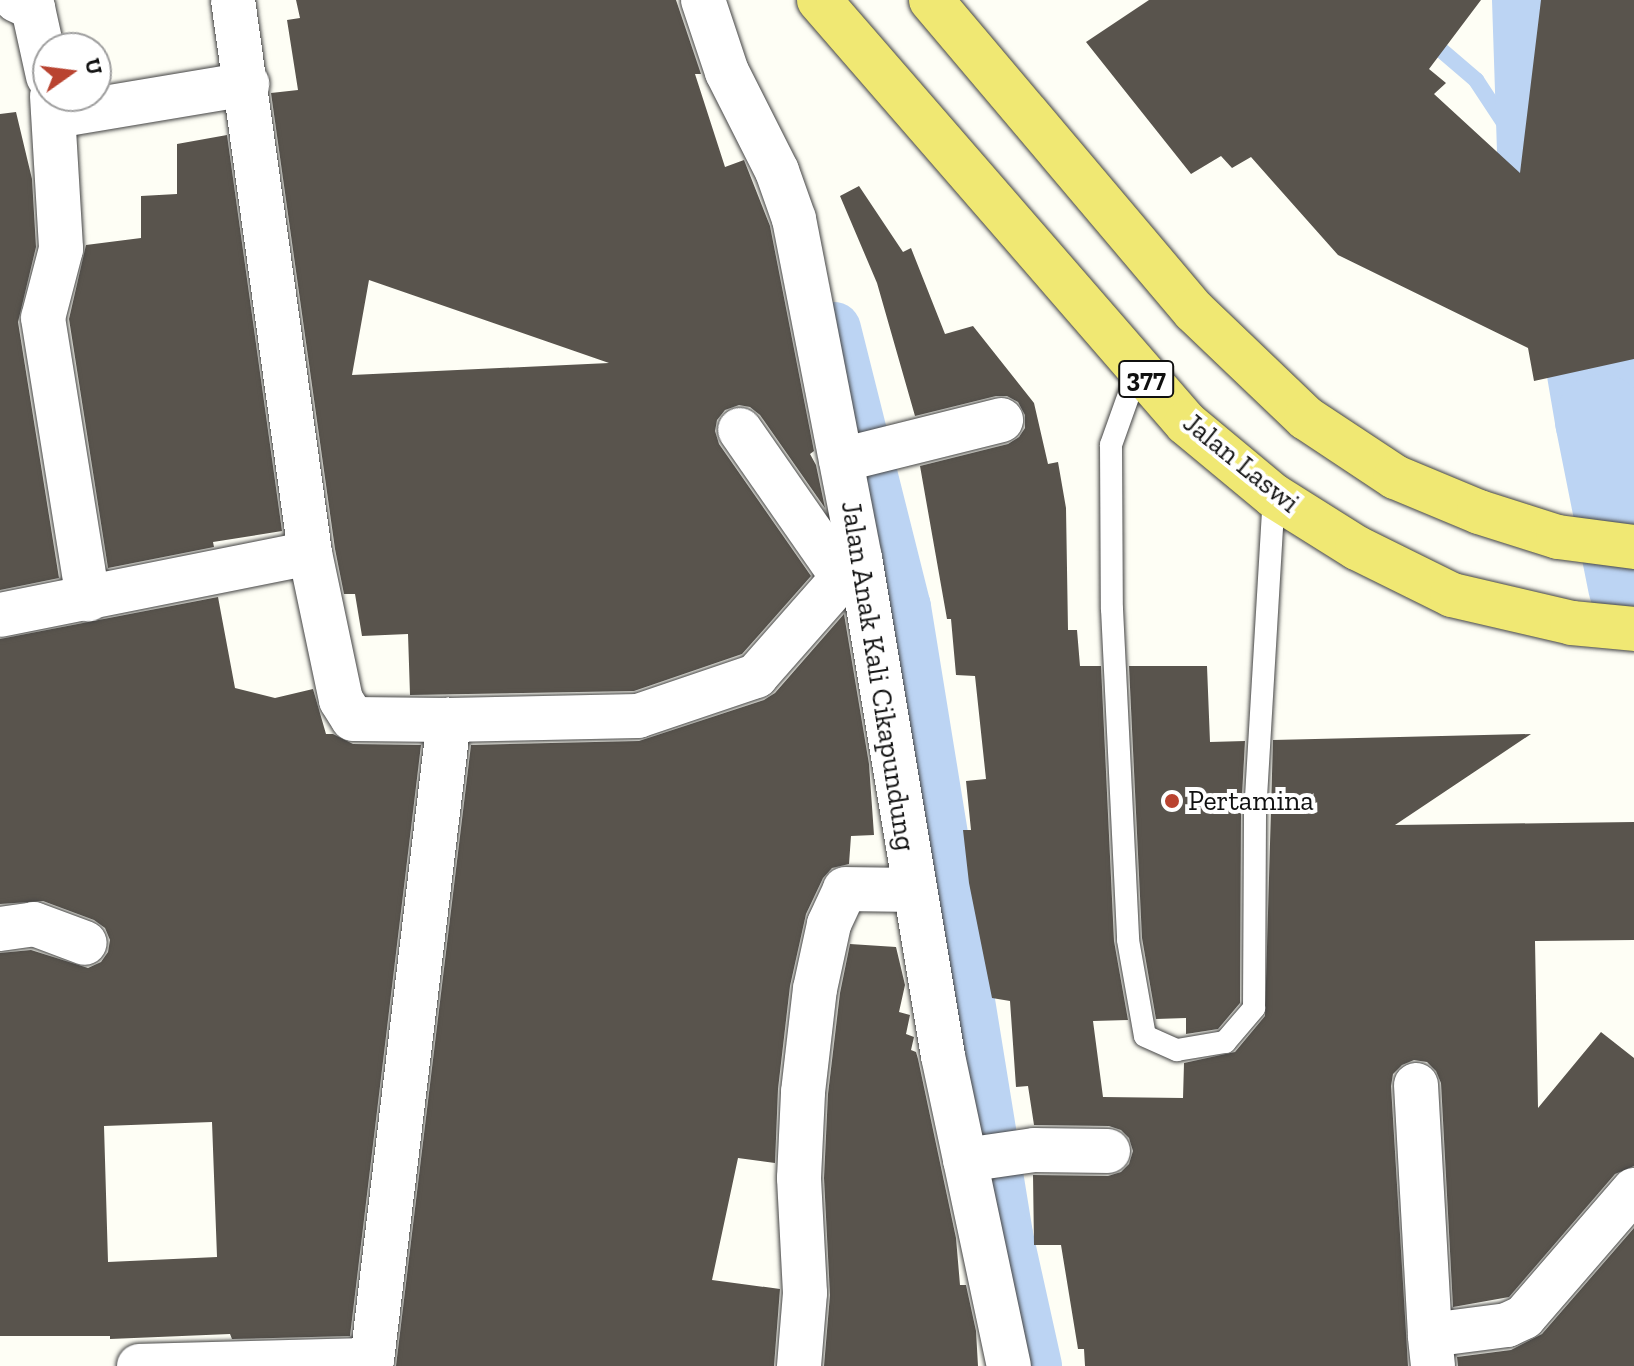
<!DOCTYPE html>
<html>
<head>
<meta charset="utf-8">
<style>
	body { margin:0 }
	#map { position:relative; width:1634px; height:1366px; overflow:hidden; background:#fefef5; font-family:"Zilla Slab",serif }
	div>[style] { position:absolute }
	.stream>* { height:16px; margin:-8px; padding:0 8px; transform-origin:8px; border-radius:8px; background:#bcd4f3 }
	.canal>* { height:54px; margin:-27px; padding:0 27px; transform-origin:27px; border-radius:27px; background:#bcd4f3 }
	.river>* { height:92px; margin:-46px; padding:0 46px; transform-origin:46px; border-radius:46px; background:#bcd4f3 }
	.building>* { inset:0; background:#59544d }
	.roads { filter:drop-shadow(0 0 2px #434343) drop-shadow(0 0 2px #434343) }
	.service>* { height:22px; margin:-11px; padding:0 11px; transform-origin:11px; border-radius:11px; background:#fff }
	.minor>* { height:44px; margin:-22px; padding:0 22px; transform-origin:22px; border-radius:22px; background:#fff }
	.primary>* { height:44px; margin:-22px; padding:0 22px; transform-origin:22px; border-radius:22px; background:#f0e873 }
	.dots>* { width:22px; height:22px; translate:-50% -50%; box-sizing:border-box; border:4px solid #fff; border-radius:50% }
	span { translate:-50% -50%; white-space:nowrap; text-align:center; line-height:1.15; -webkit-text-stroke:8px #fff; paint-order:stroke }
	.shield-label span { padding:2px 6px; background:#fff; border:2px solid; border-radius:6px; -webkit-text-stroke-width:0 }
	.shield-label { font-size:26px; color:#101010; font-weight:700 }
	.street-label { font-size:28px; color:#101010 }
	.poi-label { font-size:28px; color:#101010 }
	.left { translate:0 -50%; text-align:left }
	.north { position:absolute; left:32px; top:32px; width:80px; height:80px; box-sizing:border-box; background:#fff; border:2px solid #9f9f9f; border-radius:50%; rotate:76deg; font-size:22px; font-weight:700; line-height:32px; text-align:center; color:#101010 }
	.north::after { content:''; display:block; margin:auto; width:28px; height:36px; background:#b94330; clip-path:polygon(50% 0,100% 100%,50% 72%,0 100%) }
</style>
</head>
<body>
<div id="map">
	<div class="stream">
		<i style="left:1427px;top:38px;width:65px;rotate:40.6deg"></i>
		<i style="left:1476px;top:80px;width:87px;rotate:56.7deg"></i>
	</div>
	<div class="canal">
		<i style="left:1519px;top:0;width:153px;rotate:88.1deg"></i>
		<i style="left:834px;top:329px;width:287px;rotate:75.9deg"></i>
		<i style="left:904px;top:607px;width:636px;rotate:80.77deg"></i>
		<i style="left:1006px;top:1235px;width:134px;rotate:77.5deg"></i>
	</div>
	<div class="river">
		<i style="left:1571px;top:244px;width:179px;rotate:80.3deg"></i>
		<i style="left:1601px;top:420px;width:168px;rotate:78.7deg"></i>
	</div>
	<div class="building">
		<i style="clip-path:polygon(evenodd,296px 0,676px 0,701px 74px,695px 74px,725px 167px,744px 160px,770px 226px,814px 451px,810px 454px,816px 465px,825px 508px,760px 415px,750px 407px,739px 405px,725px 410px,717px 420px,715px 431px,719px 444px,811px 576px,742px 654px,634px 691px,410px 695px,408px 634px,362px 636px,355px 594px,344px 594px,335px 549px,271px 93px,298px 90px,287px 20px,300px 18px,296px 0,369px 280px,609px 363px,352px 375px,369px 280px)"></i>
		<i style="clip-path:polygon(1149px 0,1481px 0,1429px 69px,1446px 83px,1434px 94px,1520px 173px,1541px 0,1634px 0,1634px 359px,1534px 381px,1528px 348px,1338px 255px,1251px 157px,1232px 168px,1221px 156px,1191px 174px,1086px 42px)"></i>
		<i style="clip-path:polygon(16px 112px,32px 179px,36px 247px,18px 322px,59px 578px,0 590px,0 114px)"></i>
		<i style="clip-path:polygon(227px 135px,282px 531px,213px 542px,214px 547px,108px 568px,69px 319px,86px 245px,141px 238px,141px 196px,177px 194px,177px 144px)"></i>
		<i style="clip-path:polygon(859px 186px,903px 252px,911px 248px,945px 334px,973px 326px,1034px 403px,1048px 464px,1058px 462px,1066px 508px,1068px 630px,1077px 630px,1080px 666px,1101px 666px,1114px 941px,1128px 1020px,1093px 1021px,1103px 1097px,1183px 1098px,1184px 1063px,1235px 1052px,1265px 1016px,1273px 740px,1531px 734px,1395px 825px,1634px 822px,1634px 940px,1535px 941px,1538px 1108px,1601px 1032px,1634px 1058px,1634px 1166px,1615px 1174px,1509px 1297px,1453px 1307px,1441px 1083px,1436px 1071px,1427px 1062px,1414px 1060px,1402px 1065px,1393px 1074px,1391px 1086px,1408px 1366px,1085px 1366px,1084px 1349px,1078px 1349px,1061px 1245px,1034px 1245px,1033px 1175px,1108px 1176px,1121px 1172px,1129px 1164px,1133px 1151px,1129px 1138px,1121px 1130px,1109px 1126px,1034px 1125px,1028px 1086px,1016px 1087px,1010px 1001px,992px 998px,969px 883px,963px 830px,971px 830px,966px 781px,986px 779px,975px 676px,956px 675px,951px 619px,947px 619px,920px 466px,1008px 444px,1019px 437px,1025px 428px,1025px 415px,1018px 402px,1007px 396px,996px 396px,915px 416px,877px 283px,840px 196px)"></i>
		<i style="clip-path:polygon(evenodd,218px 597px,235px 688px,275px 698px,313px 689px,326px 734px,333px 734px,353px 744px,421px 745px,350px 1336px,232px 1339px,230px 1334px,110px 1339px,110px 1336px,0 1336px,0 953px,31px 950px,88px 968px,101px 962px,108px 952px,110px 940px,105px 928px,94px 920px,43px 901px,0 904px,0 639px,218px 597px,212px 1122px,217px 1257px,108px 1262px,104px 1126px,212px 1122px)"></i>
		<i style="clip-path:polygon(844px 614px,869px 764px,874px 835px,851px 836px,849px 864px,832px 868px,823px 878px,806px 914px,790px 986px,778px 1089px,775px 1163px,738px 1158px,712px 1280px,780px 1289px,774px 1366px,396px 1366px,471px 745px,639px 741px,764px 700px,775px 693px)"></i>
		<i style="clip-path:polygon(1129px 666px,1207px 666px,1210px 742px,1245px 741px,1241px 814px,1240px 1003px,1218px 1029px,1186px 1034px,1186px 1018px,1156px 1019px,1142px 938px)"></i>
		<i style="clip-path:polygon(850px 944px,896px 947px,905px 985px,899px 1012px,910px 1015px,906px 1034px,914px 1037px,911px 1050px,916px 1052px,918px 1059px,956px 1238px,960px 1285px,966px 1285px,976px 1331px,978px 1366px,824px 1366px,830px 1295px,824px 1178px,828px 1094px,840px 993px)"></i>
		<i style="clip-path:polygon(1634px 1228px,1634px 1366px,1458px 1366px,1457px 1357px,1511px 1350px,1542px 1334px)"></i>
	</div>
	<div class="roads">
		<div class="service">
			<i style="left:1138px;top:369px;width:81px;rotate:109.6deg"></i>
			<i style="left:1111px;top:445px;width:164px;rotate:89.7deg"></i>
			<i style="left:1112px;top:609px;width:331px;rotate:87.2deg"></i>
			<i style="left:1128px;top:940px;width:97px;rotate:80deg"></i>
			<i style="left:1145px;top:1036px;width:35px;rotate:24deg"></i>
			<i style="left:1177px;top:1050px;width:49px;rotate:-9.5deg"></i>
			<i style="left:1225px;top:1042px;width:45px;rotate:-49.5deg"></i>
			<i style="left:1254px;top:1008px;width:194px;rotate:-89.7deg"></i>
			<i style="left:1255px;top:814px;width:319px;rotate:-86.6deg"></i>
		</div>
		<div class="minor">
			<i style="left:16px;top:0;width:19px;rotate:25deg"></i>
			<i style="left:33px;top:8px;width:70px;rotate:77.6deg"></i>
			<i style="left:233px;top:0;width:558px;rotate:82.07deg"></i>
			<i style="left:310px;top:553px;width:150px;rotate:78.1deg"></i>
			<i style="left:341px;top:700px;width:22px;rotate:58deg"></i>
			<i style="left:353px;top:719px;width:96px;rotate:0.6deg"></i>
			<i style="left:703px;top:0;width:76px;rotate:71.6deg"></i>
			<i style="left:727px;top:72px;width:111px;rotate:63.2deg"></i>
			<i style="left:777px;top:171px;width:51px;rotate:70.5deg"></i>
			<i style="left:794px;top:219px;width:345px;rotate:79deg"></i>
			<i style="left:860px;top:558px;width:505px;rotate:80.54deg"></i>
			<i style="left:943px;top:1056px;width:317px;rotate:78deg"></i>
			<i style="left:52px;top:96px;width:153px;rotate:86.6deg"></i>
			<i style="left:61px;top:249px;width:71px;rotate:104.6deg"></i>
			<i style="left:43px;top:318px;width:285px;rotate:80.9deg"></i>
			<i style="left:56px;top:116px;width:194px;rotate:-9.5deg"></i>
			<i style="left:740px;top:430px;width:179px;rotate:55.2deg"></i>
			<i style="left:841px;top:460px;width:165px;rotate:-14deg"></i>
			<i style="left:0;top:615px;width:316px;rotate:-11.3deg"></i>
			<i style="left:0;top:929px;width:34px;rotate:-8deg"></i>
			<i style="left:34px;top:924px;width:54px;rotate:20.4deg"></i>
			<i style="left:1416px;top:1085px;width:250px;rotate:86.8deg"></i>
			<i style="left:965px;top:1160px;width:70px;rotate:-8.2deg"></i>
			<i style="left:1034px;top:1150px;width:74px;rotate:0.8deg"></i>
			<i style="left:139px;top:1366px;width:233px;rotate:-1.5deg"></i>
			<i style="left:372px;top:1360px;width:645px;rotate:-83.14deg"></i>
			<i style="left:449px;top:720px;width:189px;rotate:-1.2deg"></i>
			<i style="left:638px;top:716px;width:125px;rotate:-18.7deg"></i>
			<i style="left:756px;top:676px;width:157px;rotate:-48.6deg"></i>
			<i style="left:799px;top:1366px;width:73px;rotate:-85.3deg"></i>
			<i style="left:805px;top:1293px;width:115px;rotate:-93deg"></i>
			<i style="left:799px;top:1178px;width:86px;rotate:-87.3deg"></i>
			<i style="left:803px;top:1092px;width:104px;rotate:-83.4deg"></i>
			<i style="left:815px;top:989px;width:66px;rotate:-77.8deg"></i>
			<i style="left:829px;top:924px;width:38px;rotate:-65deg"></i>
			<i style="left:845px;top:889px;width:69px;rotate:0.8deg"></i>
			<i style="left:1433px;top:1366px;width:31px;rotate:-96deg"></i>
			<i style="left:1430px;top:1335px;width:78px;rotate:-7.4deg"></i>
			<i style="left:1507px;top:1325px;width:19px;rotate:-25deg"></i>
			<i style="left:1524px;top:1317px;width:168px;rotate:-49.1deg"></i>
		</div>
		<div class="primary">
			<i style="left:819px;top:0;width:560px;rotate:49.05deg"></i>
			<i style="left:1186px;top:423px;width:114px;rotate:39.7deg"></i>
			<i style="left:1274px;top:496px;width:98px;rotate:32.1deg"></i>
			<i style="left:1357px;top:548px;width:106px;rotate:26.3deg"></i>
			<i style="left:1452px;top:595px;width:123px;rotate:13.1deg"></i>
			<i style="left:1572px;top:623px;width:62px;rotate:5.5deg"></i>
			<i style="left:931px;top:0;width:407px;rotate:49.8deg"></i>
			<i style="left:1194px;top:311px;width:155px;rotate:43.7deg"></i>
			<i style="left:1306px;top:418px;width:107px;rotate:33.5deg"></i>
			<i style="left:1395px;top:477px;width:91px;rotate:22.6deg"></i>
			<i style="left:1479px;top:512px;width:83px;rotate:17.6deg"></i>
			<i style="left:1558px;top:537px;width:77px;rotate:7.5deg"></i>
		</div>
	</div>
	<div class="dots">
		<i style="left:1172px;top:801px;background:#b94330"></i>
	</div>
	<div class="shield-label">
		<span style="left:1146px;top:379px">377</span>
	</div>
	<div class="street-label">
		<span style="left:1241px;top:463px;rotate:39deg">Jalan Laswi</span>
		<span style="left:878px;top:676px;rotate:81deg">Jalan Anak Kali Cikapundung</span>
	</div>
	<div class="poi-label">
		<span class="left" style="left:1188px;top:801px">Pertamina</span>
	</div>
	<div class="north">U</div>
</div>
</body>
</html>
